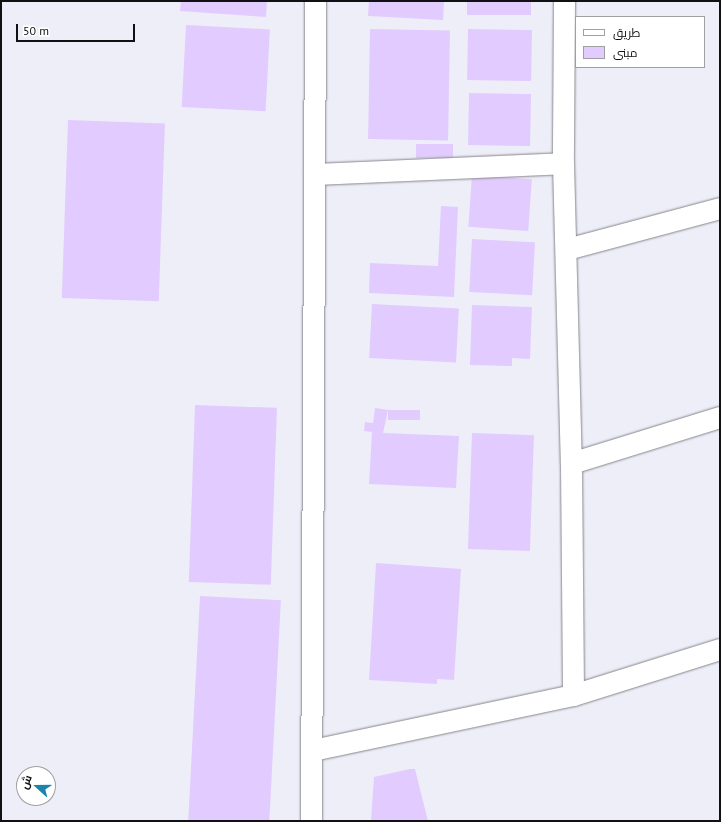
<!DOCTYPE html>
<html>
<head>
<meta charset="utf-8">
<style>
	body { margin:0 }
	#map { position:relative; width:721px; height:822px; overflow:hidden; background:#fafaff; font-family:"PT Sans",Cairo,sans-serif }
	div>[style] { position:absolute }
	.built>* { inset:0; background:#eeeef9 }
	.building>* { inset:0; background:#e2cbfe; transform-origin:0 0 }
	.roads { filter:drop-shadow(0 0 1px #85858a) drop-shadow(0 0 1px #85858a) }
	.minor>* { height:21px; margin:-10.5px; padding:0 10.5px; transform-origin:10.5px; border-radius:10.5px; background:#fff }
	span { translate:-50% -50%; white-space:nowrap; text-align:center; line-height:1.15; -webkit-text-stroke:4px #fff; paint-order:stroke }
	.frame { position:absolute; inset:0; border:2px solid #111113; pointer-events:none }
	.legend { position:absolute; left:575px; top:16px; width:130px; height:52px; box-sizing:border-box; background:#fff; border:1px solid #a0a0a1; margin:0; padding:5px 7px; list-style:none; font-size:12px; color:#111113 }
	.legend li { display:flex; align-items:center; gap:8px; height:20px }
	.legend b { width:20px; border:1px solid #a0a0a1 }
	.north { position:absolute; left:16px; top:766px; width:40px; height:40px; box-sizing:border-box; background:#fff; border:1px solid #a0a0a1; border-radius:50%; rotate:291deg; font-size:11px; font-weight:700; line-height:16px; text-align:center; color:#111113 }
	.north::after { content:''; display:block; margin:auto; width:14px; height:18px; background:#1984ac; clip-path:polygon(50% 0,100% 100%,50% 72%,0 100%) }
	.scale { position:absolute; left:16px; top:24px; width:119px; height:18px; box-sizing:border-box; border:2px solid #111113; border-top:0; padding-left:5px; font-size:12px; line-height:14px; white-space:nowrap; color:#111113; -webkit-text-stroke:3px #fff; paint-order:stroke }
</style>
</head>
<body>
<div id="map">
	<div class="built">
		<i style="clip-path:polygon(evenodd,1px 1px,720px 1px,720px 821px,1px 821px,1px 1px,576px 17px,704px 17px,704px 67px,576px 67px,576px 17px,1px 1px,24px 774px,48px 774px,48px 798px,24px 798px,24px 774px)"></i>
	</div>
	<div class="building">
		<i style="clip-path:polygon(181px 1px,267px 1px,266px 17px,180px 11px)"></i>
		<i style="clip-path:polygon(369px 1px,444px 1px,443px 20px,368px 16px)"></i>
		<i style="left:467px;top:1px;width:64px;height:14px"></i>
		<i style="left:186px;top:25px;width:84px;height:82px;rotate:3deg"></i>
		<i style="left:370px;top:29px;width:80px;height:110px;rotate:1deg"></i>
		<i style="left:468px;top:29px;width:64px;height:51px;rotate:1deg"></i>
		<i style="left:469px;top:93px;width:62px;height:52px;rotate:1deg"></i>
		<i style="left:68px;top:120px;width:97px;height:178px;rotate:2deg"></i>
		<i style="left:416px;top:144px;width:37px;height:14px"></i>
		<i style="left:472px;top:175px;width:60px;height:52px;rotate:4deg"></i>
		<i style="clip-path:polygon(441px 206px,458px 207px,454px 297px,369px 293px,370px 263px,438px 266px)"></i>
		<i style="left:472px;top:239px;width:63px;height:53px;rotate:3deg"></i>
		<i style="left:372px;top:304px;width:87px;height:54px;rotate:3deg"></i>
		<i style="clip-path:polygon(472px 305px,532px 307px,530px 359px,512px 358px,512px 366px,470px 365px)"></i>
		<i style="left:195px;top:405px;width:82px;height:177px;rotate:2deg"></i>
		<i style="clip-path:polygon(375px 408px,388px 410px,383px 433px,459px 436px,456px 488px,369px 484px,372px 432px,381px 433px,364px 431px,365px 422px,373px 423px)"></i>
		<i style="left:388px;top:410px;width:32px;height:10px"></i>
		<i style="left:472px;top:433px;width:62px;height:116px;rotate:2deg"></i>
		<i style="clip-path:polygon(376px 563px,461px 569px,454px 680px,437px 679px,437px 684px,369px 680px)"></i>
		<i style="left:200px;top:596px;width:81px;height:225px;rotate:3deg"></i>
		<i style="clip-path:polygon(410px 769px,415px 769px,428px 821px,371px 821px,374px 777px)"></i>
	</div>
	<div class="roads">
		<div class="minor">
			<i style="left:564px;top:1px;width:162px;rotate:90.4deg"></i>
			<i style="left:563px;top:163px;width:300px;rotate:88.5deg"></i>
			<i style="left:571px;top:463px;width:232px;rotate:89.5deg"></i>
			<i style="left:314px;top:174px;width:249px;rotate:-2.5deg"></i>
			<i style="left:567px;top:249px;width:158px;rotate:-15deg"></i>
			<i style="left:571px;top:463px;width:156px;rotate:-17.2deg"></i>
			<i style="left:312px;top:750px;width:267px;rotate:-11.9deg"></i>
			<i style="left:573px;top:695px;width:154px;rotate:-17.4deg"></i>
			<i style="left:311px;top:821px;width:820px;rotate:-89.72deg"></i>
		</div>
	</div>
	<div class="frame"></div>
	<ul class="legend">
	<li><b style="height:5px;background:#fff"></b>طريق</li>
	<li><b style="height:11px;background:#e2cbfe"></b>مبنى</li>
	</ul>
	<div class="north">ش</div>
	<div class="scale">50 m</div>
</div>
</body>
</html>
